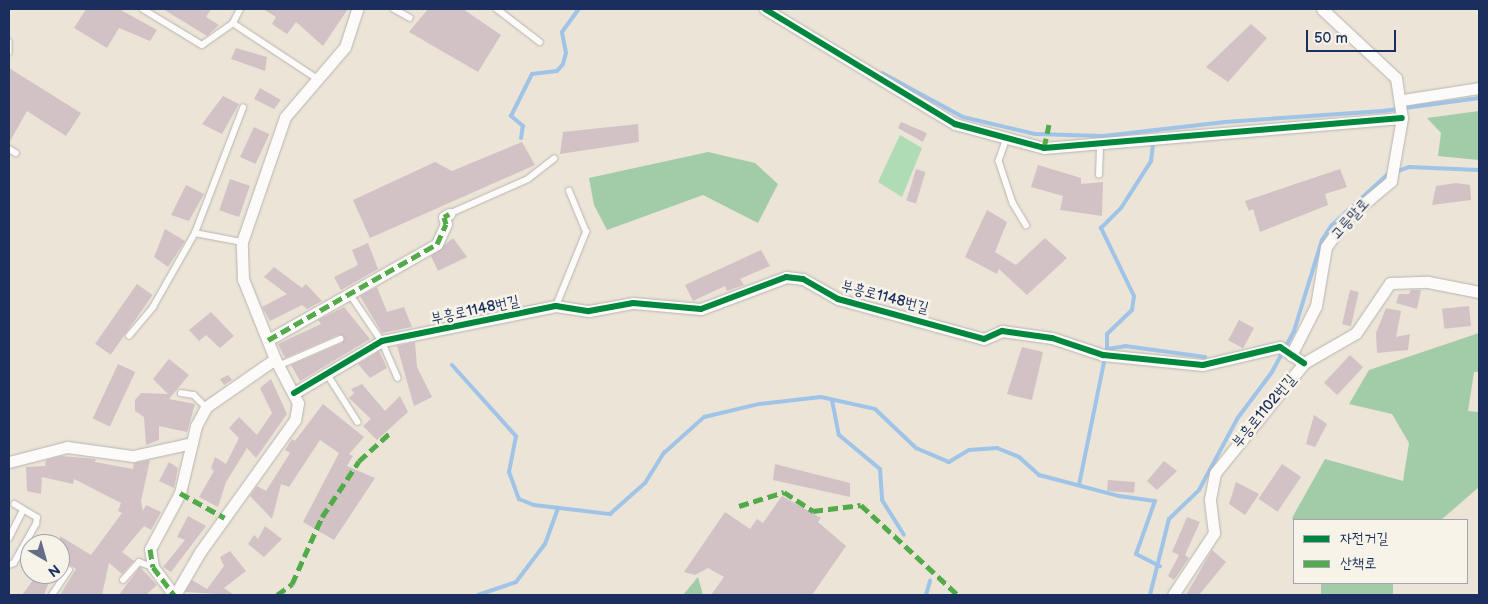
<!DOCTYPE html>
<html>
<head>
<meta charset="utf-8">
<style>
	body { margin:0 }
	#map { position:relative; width:1488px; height:604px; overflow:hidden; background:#ebe4d7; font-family:"Balsamiq Sans","Poor Story",sans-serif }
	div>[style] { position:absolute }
	.green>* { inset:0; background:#afdcb5 }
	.forest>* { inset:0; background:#a2cba8; transform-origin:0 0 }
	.stream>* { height:4px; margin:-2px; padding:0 2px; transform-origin:2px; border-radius:2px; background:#9fc4e7 }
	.building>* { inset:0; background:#d2c2c5; transform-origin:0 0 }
	.roads { filter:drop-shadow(0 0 1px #b7b4b0) drop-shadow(0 0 1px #b7b4b0) }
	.service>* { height:5.5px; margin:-2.75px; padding:0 2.75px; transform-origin:2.75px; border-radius:2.75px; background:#fcfbf9 }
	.minor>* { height:11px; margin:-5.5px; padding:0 5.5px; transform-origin:5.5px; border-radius:5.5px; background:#fcfbf9 }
	.quiet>* { height:5px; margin-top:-2.5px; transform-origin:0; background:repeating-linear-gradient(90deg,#52ab49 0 10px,transparent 0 15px) }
	.cycleway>* { height:6px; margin:-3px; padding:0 3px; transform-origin:3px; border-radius:3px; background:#00873e }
	span { translate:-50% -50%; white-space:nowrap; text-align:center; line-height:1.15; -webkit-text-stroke:5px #f7f3e8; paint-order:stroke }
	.street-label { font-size:15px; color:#1b2f5e }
	.frame { position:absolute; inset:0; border:10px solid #1b2f5e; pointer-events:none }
	.legend { position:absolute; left:1293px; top:519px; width:175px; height:65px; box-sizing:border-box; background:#f7f3e8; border:1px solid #9fa5b1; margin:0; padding:6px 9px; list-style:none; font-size:15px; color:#1b2f5e }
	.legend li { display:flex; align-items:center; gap:10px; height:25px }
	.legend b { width:25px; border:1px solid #9fa5b1 }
	.north { position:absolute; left:20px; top:534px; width:50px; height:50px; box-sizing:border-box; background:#f7f3e8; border:1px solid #9fa5b1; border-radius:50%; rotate:142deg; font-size:14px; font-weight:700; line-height:20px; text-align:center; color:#1b2f5e }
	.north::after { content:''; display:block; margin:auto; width:18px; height:22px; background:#646e88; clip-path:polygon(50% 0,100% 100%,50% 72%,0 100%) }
	.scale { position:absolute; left:1306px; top:30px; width:90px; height:22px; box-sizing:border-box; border:2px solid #1b2f5e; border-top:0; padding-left:6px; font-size:15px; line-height:18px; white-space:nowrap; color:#1b2f5e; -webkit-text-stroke:4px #f7f3e8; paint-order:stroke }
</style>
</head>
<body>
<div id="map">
	<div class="green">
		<i style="clip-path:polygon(900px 135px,922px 148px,902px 197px,878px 182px)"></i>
	</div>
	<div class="forest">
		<i style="clip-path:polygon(1479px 111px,1479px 160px,1438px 156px,1441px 133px,1427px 118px)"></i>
		<i style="clip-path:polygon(708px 152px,755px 163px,778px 184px,758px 223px,703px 195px,607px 230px,594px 205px,589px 178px)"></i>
		<i style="clip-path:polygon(1479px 333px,1479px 372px,1474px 372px,1468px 411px,1479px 412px,1479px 487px,1441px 520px,1294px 522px,1292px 518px,1325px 459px,1403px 481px,1409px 443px,1392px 414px,1349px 404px,1369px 370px)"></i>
		<i style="clip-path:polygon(698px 577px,703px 595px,683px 595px)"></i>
		<i style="left:1321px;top:583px;width:72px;height:12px"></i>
	</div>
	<div class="stream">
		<i style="left:882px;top:73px;width:92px;rotate:28.5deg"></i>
		<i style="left:963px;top:117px;width:74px;rotate:13.3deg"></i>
		<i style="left:1035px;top:134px;width:68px;rotate:1.7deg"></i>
		<i style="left:1103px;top:136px;width:123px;rotate:-6.5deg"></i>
		<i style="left:1225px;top:122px;width:158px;rotate:-4deg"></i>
		<i style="left:1383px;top:111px;width:97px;rotate:-7.7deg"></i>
		<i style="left:521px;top:138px;width:12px;rotate:-81deg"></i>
		<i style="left:523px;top:126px;width:16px;rotate:-140deg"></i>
		<i style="left:511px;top:116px;width:47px;rotate:-63.4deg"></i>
		<i style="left:532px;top:74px;width:25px;rotate:-7deg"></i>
		<i style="left:557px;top:71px;width:9px;rotate:-49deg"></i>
		<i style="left:563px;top:64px;width:11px;rotate:-75deg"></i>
		<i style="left:566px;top:53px;width:21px;rotate:-101deg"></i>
		<i style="left:562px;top:32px;width:29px;rotate:-54deg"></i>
		<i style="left:1107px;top:349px;width:18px;rotate:-9deg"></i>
		<i style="left:1125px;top:346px;width:81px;rotate:7.8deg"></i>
		<i style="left:1107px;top:352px;width:18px;rotate:-90deg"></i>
		<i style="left:1107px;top:334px;width:35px;rotate:-44deg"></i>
		<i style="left:1132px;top:310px;width:14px;rotate:-82deg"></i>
		<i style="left:1134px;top:296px;width:76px;rotate:-115.9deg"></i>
		<i style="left:1101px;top:228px;width:28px;rotate:-45deg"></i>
		<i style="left:1121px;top:208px;width:56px;rotate:-57.4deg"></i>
		<i style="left:1151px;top:161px;width:16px;rotate:-83deg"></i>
		<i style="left:452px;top:365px;width:96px;rotate:48deg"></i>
		<i style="left:516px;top:436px;width:37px;rotate:101deg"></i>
		<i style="left:509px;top:472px;width:29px;rotate:70deg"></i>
		<i style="left:519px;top:499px;width:16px;rotate:22deg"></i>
		<i style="left:534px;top:505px;width:77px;rotate:6.8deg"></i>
		<i style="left:610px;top:514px;width:47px;rotate:-41.5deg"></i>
		<i style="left:645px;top:483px;width:36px;rotate:-58deg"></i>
		<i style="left:664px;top:453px;width:54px;rotate:-42deg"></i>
		<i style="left:704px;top:417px;width:57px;rotate:-13.3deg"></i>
		<i style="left:759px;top:404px;width:62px;rotate:-6.4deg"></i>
		<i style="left:821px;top:397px;width:55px;rotate:12.5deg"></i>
		<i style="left:875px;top:409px;width:57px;rotate:43.6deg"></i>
		<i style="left:916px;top:448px;width:36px;rotate:23deg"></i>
		<i style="left:949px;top:462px;width:23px;rotate:-31deg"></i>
		<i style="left:969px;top:450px;width:28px;rotate:-4deg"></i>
		<i style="left:997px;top:448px;width:24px;rotate:22deg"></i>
		<i style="left:1019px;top:457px;width:27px;rotate:42deg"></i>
		<i style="left:1039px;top:475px;width:83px;rotate:14.7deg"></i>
		<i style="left:1119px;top:496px;width:36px;rotate:8deg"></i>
		<i style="left:1155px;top:501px;width:56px;rotate:109.7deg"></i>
		<i style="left:1136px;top:554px;width:27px;rotate:27deg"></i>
		<i style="left:832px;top:400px;width:36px;rotate:79deg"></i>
		<i style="left:839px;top:435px;width:53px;rotate:39.7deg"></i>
		<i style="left:880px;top:469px;width:31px;rotate:86deg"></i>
		<i style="left:882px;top:500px;width:41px;rotate:57.8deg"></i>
		<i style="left:1079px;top:485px;width:126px;rotate:-78.5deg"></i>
		<i style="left:478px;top:595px;width:40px;rotate:-18.9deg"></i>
		<i style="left:516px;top:582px;width:48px;rotate:-52.7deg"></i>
		<i style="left:545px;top:544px;width:38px;rotate:-70deg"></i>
		<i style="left:926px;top:595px;width:15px;rotate:-74deg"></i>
		<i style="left:1150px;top:595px;width:78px;rotate:-76deg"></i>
		<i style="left:1169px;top:519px;width:42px;rotate:-44deg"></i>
		<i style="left:1199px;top:490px;width:81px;rotate:-61.8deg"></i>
		<i style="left:1237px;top:419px;width:59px;rotate:-53.3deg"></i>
		<i style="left:1272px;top:372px;width:47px;rotate:-61.8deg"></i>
		<i style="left:1294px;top:331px;width:95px;rotate:-72.9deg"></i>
		<i style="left:1322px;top:240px;width:17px;rotate:-57deg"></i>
		<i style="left:1331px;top:226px;width:76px;rotate:-42.3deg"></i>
		<i style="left:1387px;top:175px;width:23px;rotate:-20deg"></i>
		<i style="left:1409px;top:167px;width:70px;rotate:2.5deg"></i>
	</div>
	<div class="building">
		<i style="clip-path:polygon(86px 9px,119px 9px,157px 30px,150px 41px,119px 28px,107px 48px,74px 28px)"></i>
		<i style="clip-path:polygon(163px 9px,211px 9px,206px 17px,219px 25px,207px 36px)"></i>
		<i style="clip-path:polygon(263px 9px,348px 9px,323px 46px,296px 22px,287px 34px,272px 24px,276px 17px)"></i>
		<i style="clip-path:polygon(428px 9px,463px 9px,501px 35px,478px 72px,409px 32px)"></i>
		<i style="clip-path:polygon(1251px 24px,1267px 38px,1228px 82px,1206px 67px)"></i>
		<i style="clip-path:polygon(236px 48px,267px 57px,265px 71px,231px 59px)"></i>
		<i style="clip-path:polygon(9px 68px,81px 113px,66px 136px,27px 111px,9px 143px)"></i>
		<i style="clip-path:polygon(260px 88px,281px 100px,274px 109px,254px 99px)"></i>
		<i style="clip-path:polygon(223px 96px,239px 104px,222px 134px,202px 124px)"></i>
		<i style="clip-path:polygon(901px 122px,927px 133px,923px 142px,898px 128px)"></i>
		<i style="clip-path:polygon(638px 124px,639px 142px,560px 154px,563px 132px)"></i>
		<i style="left:254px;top:127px;width:17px;height:33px;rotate:25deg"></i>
		<i style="clip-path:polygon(522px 142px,535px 165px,370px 238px,353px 200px,435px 162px,452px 171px)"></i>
		<i style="clip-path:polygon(1038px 165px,1081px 178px,1081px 184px,1103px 182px,1102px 216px,1060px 210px,1063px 196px,1031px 187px)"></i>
		<i style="left:916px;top:169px;width:10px;height:33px;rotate:17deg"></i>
		<i style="clip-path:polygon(1340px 169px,1347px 187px,1325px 194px,1328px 205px,1260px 232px,1253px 209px,1249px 211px,1245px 201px)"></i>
		<i style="left:230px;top:179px;width:21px;height:33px;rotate:19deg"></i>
		<i style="clip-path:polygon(1456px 183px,1470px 185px,1471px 200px,1432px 205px,1436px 186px)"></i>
		<i style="clip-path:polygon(186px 185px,204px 194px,189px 221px,171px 215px)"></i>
		<i style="clip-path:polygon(987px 210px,1007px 222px,995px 252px,1016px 265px,1045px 238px,1067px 258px,1027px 295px,999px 269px,997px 274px,965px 257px)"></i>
		<i style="clip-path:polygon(165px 229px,185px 241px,168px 267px,154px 257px)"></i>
		<i style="clip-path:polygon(453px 238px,467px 257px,438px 271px,431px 256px)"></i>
		<i style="clip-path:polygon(368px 243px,378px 269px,341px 290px,334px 277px,358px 265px,352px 250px)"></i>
		<i style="clip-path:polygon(761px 250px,770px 266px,740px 279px,744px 285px,727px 291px,725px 286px,693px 301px,685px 285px)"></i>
		<i style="clip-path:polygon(274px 267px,302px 288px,306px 284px,322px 301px,307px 309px,302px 305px,270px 321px,262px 307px,287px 294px,264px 277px)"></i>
		<i style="left:137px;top:284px;width:19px;height:73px;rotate:35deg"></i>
		<i style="clip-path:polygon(377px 287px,387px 312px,404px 307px,412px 327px,382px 333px,360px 296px)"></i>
		<i style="left:1350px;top:290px;width:9px;height:35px;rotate:13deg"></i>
		<i style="clip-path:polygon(1411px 290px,1421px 290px,1417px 309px,1396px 303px,1399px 294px,1409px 294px)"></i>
		<i style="left:1469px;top:306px;width:20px;height:27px;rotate:84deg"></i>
		<i style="clip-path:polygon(344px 307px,370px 339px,300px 381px,291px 365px,342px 343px,344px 337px,338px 335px,285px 358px,278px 344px,321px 324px,318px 320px)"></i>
		<i style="clip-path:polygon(1386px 308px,1401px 311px,1396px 337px,1410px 334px,1408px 350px,1377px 353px,1376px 333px)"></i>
		<i style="clip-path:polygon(211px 312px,234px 336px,220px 348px,206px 335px,199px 341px,189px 330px)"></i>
		<i style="left:1239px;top:320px;width:17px;height:23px;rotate:28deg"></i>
		<i style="clip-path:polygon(415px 342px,417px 367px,432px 397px,414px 406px,397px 346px)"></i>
		<i style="clip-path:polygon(1022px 347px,1043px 352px,1032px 400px,1007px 394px)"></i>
		<i style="clip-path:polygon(379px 351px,387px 368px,370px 378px,358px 364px)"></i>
		<i style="left:1350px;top:355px;width:18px;height:38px;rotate:43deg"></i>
		<i style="clip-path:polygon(169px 359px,189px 375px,169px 399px,195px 404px,187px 432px,159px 426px,159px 440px,146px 445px,144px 417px,135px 411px,135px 400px,141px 393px,168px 394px,153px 379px)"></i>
		<i style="left:118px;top:364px;width:19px;height:60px;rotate:25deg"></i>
		<i style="clip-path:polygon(228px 375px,232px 380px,224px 385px,220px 379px)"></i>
		<i style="clip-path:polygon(271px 379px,287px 414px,256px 458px,247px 448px,226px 482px,218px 507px,199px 497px,214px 471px,211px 468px,215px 457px,226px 464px,239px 438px,229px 428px,239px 417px,257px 435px,272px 413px,260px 388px)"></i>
		<i style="clip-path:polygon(362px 384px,385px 411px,400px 396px,408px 412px,377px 440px,363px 426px,371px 419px,349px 398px,354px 393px,351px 389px)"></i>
		<i style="clip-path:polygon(323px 404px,364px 437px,349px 454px,353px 456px,347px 466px,375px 478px,334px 540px,303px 522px,339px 453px,320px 440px,289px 487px,281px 484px,272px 519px,250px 496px,257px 486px,266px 491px,290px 453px,285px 450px,292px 439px,295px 441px)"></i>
		<i style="clip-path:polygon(1314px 415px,1327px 424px,1315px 447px,1306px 444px)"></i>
		<i style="clip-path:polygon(61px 456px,96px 459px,95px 462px,133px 469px,134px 463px,150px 460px,141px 501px,143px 511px,146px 505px,161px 512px,151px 530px,144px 526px,122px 552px,134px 561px,122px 574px,109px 563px,102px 595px,60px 595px,76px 569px,60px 559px,60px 536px,91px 555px,122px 513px,118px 511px,121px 503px,74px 479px,73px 484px,42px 477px,41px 494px,27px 491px,26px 467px,45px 466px,46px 460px)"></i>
		<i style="clip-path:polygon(1164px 461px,1177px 471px,1157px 490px,1147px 481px)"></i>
		<i style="clip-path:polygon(169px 462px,178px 468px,174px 488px,159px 481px)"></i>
		<i style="clip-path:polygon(775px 464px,850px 483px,850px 497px,773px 480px)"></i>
		<i style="left:1282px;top:464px;width:23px;height:42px;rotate:34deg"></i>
		<i style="left:1108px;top:480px;width:27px;height:11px;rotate:4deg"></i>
		<i style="clip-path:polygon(1236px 482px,1259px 494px,1245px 515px,1229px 504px)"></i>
		<i style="clip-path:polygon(782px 496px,821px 518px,818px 522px,846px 546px,812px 595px,711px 595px,724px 577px,708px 568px,695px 575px,684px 572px,725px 512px,750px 529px,757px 519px,763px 523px)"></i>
		<i style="clip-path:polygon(188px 516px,206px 526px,171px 572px,163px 567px,185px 540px,177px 537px)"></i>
		<i style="clip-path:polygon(1187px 517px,1200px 522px,1185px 555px,1189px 558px,1174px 580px,1168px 576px,1179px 555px,1172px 552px)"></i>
		<i style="clip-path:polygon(265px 526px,282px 539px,264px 557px,248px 544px,254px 535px,258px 539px)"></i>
		<i style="clip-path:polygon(1212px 550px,1226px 562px,1199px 595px,1186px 595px)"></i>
		<i style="clip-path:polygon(230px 551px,246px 571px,224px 588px,234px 595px,185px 592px,192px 580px,207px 589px,224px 566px,220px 557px)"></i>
		<i style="clip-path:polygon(140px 567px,157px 585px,146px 595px,119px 595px)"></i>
		<i style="clip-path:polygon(36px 576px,49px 582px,44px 595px,22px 595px)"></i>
	</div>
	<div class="roads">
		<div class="service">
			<i style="left:143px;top:9px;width:69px;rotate:31.4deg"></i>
			<i style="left:202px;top:45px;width:38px;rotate:-35deg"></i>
			<i style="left:233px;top:23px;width:16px;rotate:-63deg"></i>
			<i style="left:394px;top:9px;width:18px;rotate:29deg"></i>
			<i style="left:497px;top:9px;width:54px;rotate:37.5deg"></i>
			<i style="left:233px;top:23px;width:98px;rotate:33.4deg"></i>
			<i style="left:9px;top:42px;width:10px;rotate:90deg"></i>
			<i style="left:1007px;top:138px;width:24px;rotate:109deg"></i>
			<i style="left:999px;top:161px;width:44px;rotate:71.6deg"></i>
			<i style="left:1013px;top:203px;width:26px;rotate:59deg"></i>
			<i style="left:9px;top:149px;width:8px;rotate:30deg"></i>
			<i style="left:1099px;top:175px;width:32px;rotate:-88deg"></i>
			<i style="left:449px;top:214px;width:86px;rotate:-23.9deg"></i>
			<i style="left:528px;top:179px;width:33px;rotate:-38deg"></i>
			<i style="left:195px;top:233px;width:48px;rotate:10.8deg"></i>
			<i style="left:350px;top:294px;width:57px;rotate:55.8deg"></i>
			<i style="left:382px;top:341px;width:40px;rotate:66.6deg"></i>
			<i style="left:556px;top:306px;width:80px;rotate:-67.9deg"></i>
			<i style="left:586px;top:232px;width:44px;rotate:-112.5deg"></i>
			<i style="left:129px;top:336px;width:38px;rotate:-50deg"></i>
			<i style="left:153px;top:307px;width:85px;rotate:-60.4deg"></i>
			<i style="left:195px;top:233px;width:134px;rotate:-69deg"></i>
			<i style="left:278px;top:366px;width:68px;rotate:-23.5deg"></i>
			<i style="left:326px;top:372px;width:59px;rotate:57.4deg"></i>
			<i style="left:181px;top:393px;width:13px;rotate:9deg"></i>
			<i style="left:194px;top:395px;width:17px;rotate:45deg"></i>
			<i style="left:9px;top:538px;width:30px;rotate:-63deg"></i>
			<i style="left:9px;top:565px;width:5px;rotate:-22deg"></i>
			<i style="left:14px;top:563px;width:45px;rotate:-60.6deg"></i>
			<i style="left:36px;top:524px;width:6px;rotate:-81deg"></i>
			<i style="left:37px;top:518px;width:26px;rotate:-149deg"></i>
			<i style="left:123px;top:580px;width:24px;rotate:-48deg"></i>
			<i style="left:139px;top:562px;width:15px;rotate:20deg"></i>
			<i style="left:52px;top:595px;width:30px;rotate:-56deg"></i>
		</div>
		<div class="minor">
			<i style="left:765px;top:9px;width:222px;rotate:31.2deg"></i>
			<i style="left:955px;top:124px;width:92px;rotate:15.1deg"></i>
			<i style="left:1044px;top:148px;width:359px;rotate:-4.8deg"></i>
			<i style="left:1402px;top:100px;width:78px;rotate:-8.9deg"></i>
			<i style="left:268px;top:340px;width:194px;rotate:-29.6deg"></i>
			<i style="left:437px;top:244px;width:22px;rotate:-66deg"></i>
			<i style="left:446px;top:224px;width:7px;rotate:-106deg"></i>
			<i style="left:444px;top:217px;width:6px;rotate:-31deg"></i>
			<i style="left:1291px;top:355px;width:55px;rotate:-63deg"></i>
			<i style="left:1316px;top:306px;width:60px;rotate:-80.4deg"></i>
			<i style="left:1326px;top:247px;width:37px;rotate:-54deg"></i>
			<i style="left:1348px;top:217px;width:56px;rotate:-39.9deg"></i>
			<i style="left:1391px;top:181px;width:64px;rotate:-80.1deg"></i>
			<i style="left:1402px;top:118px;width:40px;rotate:-98.5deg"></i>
			<i style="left:1396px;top:78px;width:101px;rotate:-137deg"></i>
			<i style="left:294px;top:393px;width:102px;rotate:-30.6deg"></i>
			<i style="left:382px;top:341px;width:177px;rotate:-11.4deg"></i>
			<i style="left:556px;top:306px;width:33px;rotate:9deg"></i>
			<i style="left:589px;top:311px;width:45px;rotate:-10.3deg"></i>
			<i style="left:633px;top:303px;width:68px;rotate:5deg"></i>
			<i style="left:701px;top:309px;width:91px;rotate:-20.6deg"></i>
			<i style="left:786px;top:277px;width:17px;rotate:7deg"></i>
			<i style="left:803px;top:279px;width:40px;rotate:29.7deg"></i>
			<i style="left:838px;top:299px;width:151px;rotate:15.3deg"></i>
			<i style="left:984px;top:339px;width:20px;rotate:-24deg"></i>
			<i style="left:1002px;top:331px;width:50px;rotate:8deg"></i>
			<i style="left:1052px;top:338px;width:54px;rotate:18.4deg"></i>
			<i style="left:1103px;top:355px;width:100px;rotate:5.7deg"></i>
			<i style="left:1203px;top:365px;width:79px;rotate:-13.2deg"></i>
			<i style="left:1280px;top:347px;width:29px;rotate:34deg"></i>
			<i style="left:9px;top:462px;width:60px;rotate:-14.5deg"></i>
			<i style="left:67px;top:447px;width:67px;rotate:7.8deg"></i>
			<i style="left:133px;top:456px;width:60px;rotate:-12.4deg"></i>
			<i style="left:174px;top:595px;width:35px;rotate:-127deg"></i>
			<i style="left:153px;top:567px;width:18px;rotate:-99deg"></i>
			<i style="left:150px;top:549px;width:64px;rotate:-61.8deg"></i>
			<i style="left:180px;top:493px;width:69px;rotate:-76.6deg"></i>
			<i style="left:196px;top:426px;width:21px;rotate:-62deg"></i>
			<i style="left:206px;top:407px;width:84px;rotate:-34.8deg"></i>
			<i style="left:175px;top:595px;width:50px;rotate:-59.8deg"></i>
			<i style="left:200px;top:552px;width:163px;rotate:-54.3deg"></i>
			<i style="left:295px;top:420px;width:17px;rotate:-80deg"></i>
			<i style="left:298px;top:403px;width:50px;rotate:-117.6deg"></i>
			<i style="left:275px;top:359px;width:86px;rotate:-111.8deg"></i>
			<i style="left:243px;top:279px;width:37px;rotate:-92deg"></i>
			<i style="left:242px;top:242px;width:132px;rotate:-71deg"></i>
			<i style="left:285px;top:117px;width:92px;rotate:-49.4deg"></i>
			<i style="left:345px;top:47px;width:40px;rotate:-72deg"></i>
			<i style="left:1173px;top:595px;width:74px;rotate:-56.5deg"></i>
			<i style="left:1214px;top:533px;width:34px;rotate:-97deg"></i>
			<i style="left:1210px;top:499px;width:26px;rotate:-79deg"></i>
			<i style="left:1215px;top:473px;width:141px;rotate:-51deg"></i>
			<i style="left:1304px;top:363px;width:60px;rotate:-30deg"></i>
			<i style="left:1356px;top:333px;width:60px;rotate:-55.8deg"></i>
			<i style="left:1390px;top:283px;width:38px;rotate:-2deg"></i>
			<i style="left:1428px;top:282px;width:52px;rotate:11.1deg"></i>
		</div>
	</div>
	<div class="quiet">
		<i style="left:1044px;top:148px;width:24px;rotate:-78deg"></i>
		<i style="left:268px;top:340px;width:194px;rotate:-29.6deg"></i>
		<i style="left:437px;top:244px;width:22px;rotate:-66deg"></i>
		<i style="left:446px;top:224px;width:7px;rotate:-106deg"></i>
		<i style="left:444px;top:217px;width:6px;rotate:-31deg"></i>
		<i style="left:180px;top:493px;width:51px;rotate:29.1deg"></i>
		<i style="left:739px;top:506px;width:47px;rotate:-17.3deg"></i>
		<i style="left:784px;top:492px;width:35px;rotate:33deg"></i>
		<i style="left:813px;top:511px;width:48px;rotate:-7.1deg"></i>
		<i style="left:861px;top:505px;width:132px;rotate:42.9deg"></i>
		<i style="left:150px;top:549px;width:18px;rotate:81deg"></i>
		<i style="left:153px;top:567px;width:35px;rotate:53deg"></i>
		<i style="left:277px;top:595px;width:19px;rotate:-36deg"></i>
		<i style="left:292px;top:584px;width:73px;rotate:-65.9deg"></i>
		<i style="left:322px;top:517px;width:67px;rotate:-56.5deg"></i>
		<i style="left:359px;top:461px;width:43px;rotate:-42.2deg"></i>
	</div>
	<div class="cycleway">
		<i style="left:765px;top:9px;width:222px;rotate:31.2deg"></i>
		<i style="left:955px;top:124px;width:92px;rotate:15.1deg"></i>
		<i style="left:1044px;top:148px;width:359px;rotate:-4.8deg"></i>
		<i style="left:294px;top:393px;width:102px;rotate:-30.6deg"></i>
		<i style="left:382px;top:341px;width:177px;rotate:-11.4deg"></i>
		<i style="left:556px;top:306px;width:33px;rotate:9deg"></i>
		<i style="left:589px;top:311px;width:45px;rotate:-10.3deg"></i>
		<i style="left:633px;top:303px;width:68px;rotate:5deg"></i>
		<i style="left:701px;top:309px;width:91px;rotate:-20.6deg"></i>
		<i style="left:786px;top:277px;width:17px;rotate:7deg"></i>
		<i style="left:803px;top:279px;width:40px;rotate:29.7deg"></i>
		<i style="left:838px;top:299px;width:151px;rotate:15.3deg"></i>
		<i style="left:984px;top:339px;width:20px;rotate:-24deg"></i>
		<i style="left:1002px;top:331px;width:50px;rotate:8deg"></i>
		<i style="left:1052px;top:338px;width:54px;rotate:18.4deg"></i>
		<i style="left:1103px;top:355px;width:100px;rotate:5.7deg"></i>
		<i style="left:1203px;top:365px;width:79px;rotate:-13.2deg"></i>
		<i style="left:1280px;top:347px;width:29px;rotate:34deg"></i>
	</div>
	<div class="street-label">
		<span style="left:1350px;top:219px;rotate:-48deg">고릉말로</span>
		<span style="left:885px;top:297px;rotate:15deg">부흥로1148번길</span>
		<span style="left:475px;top:310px;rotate:-12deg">부흥로1148번길</span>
		<span style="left:1264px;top:411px;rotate:-50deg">부흥로1102번길</span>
	</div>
	<div class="frame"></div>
	<ul class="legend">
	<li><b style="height:6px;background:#00873e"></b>자전거길</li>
	<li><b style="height:6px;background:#52ab49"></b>산책로</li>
	</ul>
	<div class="north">N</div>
	<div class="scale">50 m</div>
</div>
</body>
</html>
